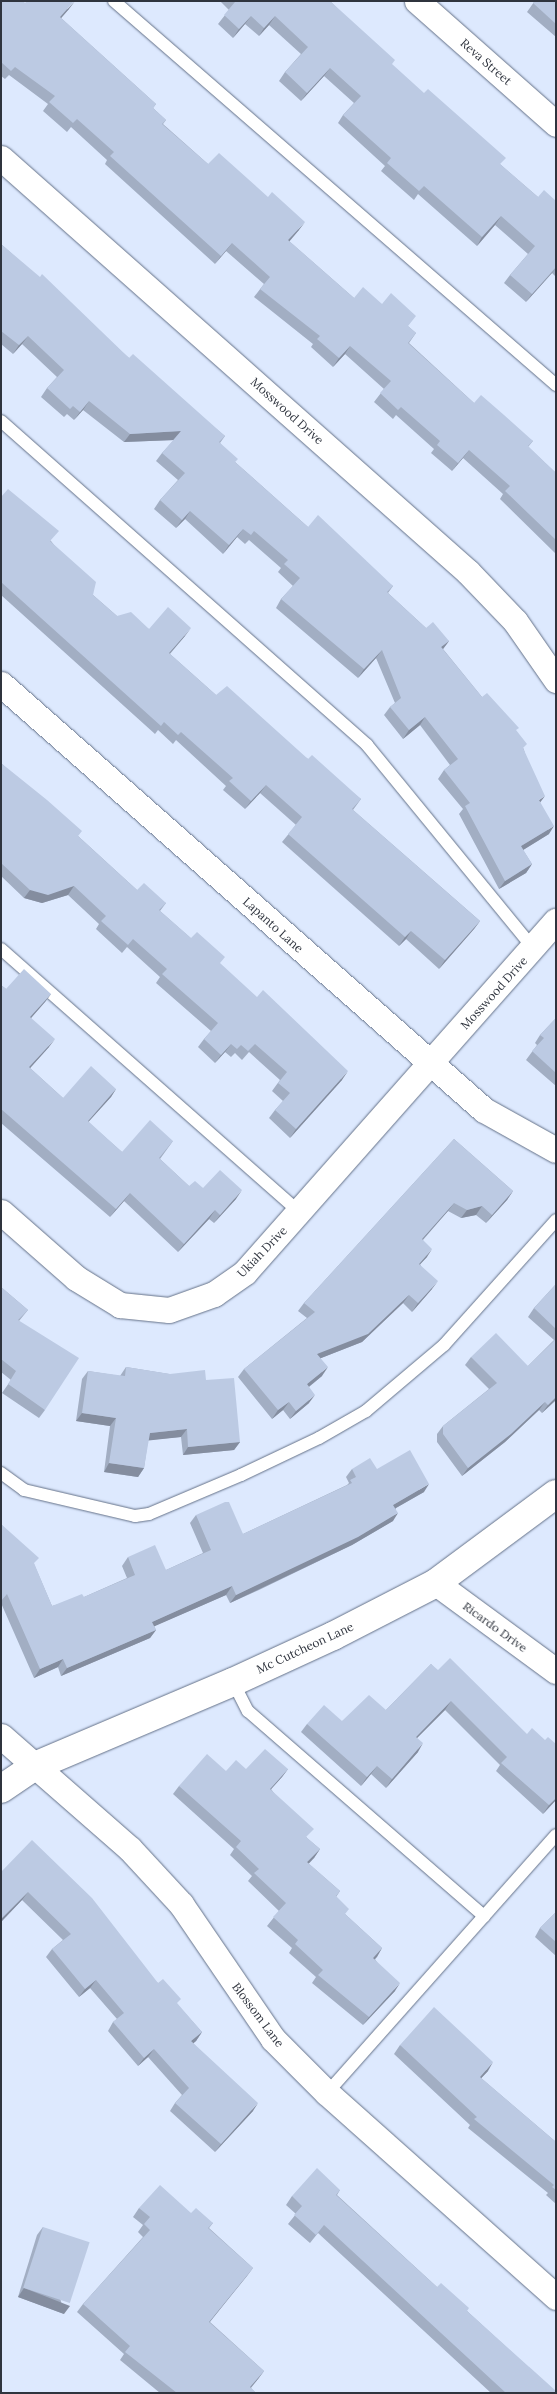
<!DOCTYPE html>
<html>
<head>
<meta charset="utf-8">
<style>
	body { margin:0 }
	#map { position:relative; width:557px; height:2394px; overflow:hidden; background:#dde9fe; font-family:Lora,serif }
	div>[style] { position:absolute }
	.roads { filter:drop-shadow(0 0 1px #647188) drop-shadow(0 0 1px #647188) }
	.lane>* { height:12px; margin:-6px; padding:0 6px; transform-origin:6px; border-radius:6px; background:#fff }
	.street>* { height:25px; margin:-12.5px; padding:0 12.5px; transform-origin:12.5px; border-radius:12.5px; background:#fff }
	.secondary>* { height:28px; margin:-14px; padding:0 14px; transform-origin:14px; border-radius:14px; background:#fff }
	.wall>* { inset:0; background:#a2aec3 }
	.shaded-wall>* { inset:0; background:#848d9f }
	.building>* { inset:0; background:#bccae3; transform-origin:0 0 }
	span { translate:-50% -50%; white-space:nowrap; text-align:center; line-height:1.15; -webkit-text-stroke:4.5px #fff; paint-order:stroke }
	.street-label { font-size:12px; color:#2f343e }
	.frame { position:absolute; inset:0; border:2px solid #2f343e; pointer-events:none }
</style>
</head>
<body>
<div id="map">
	<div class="roads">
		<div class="lane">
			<i style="left:114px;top:1px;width:586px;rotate:40.98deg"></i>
			<i style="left:1px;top:421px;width:489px;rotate:41.5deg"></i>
			<i style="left:367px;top:745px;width:264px;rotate:50.7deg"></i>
			<i style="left:1px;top:949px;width:397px;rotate:41.4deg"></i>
			<i style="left:1px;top:1473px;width:29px;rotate:36deg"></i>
			<i style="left:24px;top:1490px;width:114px;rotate:13.2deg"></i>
			<i style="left:135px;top:1516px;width:14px;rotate:-8deg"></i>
			<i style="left:149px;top:1514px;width:100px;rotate:-23deg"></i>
			<i style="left:241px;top:1475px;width:86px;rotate:-25.4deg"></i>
			<i style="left:319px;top:1438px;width:54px;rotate:-29.9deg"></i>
			<i style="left:366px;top:1411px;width:102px;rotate:-40.2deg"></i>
			<i style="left:444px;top:1345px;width:168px;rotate:-48.1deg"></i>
			<i style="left:233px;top:1682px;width:33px;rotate:63deg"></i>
			<i style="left:248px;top:1711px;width:313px;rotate:41deg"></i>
			<i style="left:327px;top:2093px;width:345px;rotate:-48.4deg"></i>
		</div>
		<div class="street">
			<i style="left:417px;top:1px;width:186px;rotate:41.5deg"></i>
			<i style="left:1px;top:158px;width:624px;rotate:41.56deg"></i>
			<i style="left:468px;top:572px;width:68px;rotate:46.2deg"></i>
			<i style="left:515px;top:621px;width:72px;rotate:55.2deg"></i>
			<i style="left:1px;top:684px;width:644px;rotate:41.41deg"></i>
			<i style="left:484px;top:1110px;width:82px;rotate:29.1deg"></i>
			<i style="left:1px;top:1212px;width:100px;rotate:41.3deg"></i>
			<i style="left:76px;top:1278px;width:52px;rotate:31.5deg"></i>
			<i style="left:120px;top:1305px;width:49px;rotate:5.8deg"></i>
			<i style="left:169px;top:1310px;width:48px;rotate:-19.6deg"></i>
			<i style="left:214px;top:1294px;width:38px;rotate:-35deg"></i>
			<i style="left:245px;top:1272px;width:469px;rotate:-48.5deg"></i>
			<i style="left:436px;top:1583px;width:149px;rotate:36.3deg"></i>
			<i style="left:1px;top:1736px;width:171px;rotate:41.2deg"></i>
			<i style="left:130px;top:1849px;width:75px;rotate:47.2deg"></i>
			<i style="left:181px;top:1904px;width:163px;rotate:55.7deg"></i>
			<i style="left:273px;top:2039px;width:76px;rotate:45deg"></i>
			<i style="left:327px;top:2093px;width:307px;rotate:41.7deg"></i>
		</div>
		<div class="secondary">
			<i style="left:1px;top:1789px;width:41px;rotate:-34.1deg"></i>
			<i style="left:35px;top:1766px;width:215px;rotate:-23deg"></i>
			<i style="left:233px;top:1682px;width:110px;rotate:-24.7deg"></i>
			<i style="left:333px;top:1636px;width:116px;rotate:-27.2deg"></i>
			<i style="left:436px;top:1583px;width:149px;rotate:-36.6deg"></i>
		</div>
	</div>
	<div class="wall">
		<i style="clip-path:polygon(1px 1px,25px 3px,69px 9px,61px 18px,156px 104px,153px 108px,166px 120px,163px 124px,208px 164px,299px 230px,289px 241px,354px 298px,382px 304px,416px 333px,409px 343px,474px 403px,533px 441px,528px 447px,556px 473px,556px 554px,500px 499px,503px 494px,463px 458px,452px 471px,431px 453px,434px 449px,396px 415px,393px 419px,374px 402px,384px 389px,345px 354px,333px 367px,311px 347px,313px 344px,254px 297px,264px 284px,226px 251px,215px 264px,105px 164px,107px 160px,71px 127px,67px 132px,43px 111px,48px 104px,9px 75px,5px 79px,1px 76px)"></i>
		<i style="clip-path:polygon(220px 1px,330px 1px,392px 65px,501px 165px,538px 197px,556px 201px,556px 277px,552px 273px,526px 302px,504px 283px,510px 275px,528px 254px,495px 225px,477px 246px,418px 194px,414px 200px,381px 171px,385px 166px,338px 123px,343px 115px,354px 103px,324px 76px,301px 101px,279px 81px,285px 72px,301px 54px,269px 25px,259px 36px,245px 24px,233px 38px,218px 24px,229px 10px)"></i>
		<i style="clip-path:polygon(533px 1px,556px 1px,556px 37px,527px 12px,534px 2px)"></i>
		<i style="clip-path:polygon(1px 244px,129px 358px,225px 436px,220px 443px,235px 462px,308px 527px,393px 586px,388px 593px,426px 628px,449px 641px,443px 649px,482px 697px,516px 731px,524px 750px,540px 803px,549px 834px,523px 850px,532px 864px,526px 873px,499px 889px,459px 814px,463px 809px,438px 779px,444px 770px,450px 765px,420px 725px,403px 739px,384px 715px,390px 707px,395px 703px,376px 658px,358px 678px,276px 608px,281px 599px,293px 586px,278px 572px,281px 568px,249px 540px,245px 544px,237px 537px,223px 554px,185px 519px,176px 528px,154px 509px,160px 500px,178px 480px,156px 461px,162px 453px,174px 440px,124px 442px,83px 410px,74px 420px,67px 414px,64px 417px,41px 397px,47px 388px,57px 377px,22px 344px,13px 354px,1px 344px)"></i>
		<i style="clip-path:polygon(1px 497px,51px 541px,93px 595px,117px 616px,149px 629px,185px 636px,170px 654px,216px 695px,308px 759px,361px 799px,353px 810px,480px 921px,474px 929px,439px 969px,406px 939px,399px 946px,282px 842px,296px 825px,260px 793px,245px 809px,223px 790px,226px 786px,176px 740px,173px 744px,158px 730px,155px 734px,1px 595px)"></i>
		<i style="clip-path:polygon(1px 763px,78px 836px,137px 890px,166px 903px,160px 911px,220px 964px,342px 1080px,290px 1138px,269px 1118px,275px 1110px,283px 1101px,272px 1091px,280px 1080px,249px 1052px,242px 1060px,235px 1053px,231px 1057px,225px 1052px,215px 1063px,198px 1047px,204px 1039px,211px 1031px,156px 983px,160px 977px,127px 947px,122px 953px,96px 929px,99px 924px,68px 895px,42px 903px,24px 898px,1px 876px)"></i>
		<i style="clip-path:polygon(1px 985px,6px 989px,51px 994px,45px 1002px,31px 1018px,49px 1047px,30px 1068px,63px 1098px,116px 1089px,111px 1097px,88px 1122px,122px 1152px,173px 1141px,160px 1159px,189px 1186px,203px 1188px,236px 1199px,214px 1223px,209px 1219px,178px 1252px,124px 1201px,110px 1217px,1px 1123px)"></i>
		<i style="clip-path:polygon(556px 1018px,556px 1086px,526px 1060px,537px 1045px,535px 1043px,540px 1035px)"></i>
		<i style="clip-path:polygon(454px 1139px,513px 1191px,507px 1200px,486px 1223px,476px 1215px,461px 1218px,448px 1211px,423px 1240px,427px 1257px,420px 1264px,432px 1289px,412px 1312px,403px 1303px,362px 1342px,321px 1358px,322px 1376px,309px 1387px,309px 1403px,290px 1419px,283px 1410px,272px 1419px,238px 1377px,244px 1369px,307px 1318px,298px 1311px,304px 1303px)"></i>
		<i style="clip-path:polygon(556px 1284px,556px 1400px,542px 1413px,539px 1410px,505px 1442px,462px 1476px,437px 1442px,437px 1434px,443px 1426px,489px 1389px,465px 1365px,471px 1357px,528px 1366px,554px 1340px,528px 1317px,534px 1308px)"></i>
		<i style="clip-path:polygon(1px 1287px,28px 1310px,19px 1321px,45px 1410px,39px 1418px,2px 1393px,11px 1380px,1px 1372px)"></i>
		<i style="clip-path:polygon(126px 1367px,206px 1380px,240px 1442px,234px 1450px,183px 1455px,181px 1437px,148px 1440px,144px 1468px,138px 1477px,104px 1472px,110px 1426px,76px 1421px,82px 1379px,88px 1371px,120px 1376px)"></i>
		<i style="clip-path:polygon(352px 1469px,377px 1469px,424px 1492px,396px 1508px,393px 1521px,352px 1545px,259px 1590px,230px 1603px,226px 1595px,194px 1609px,154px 1626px,156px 1630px,150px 1638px,61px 1676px,58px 1667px,34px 1678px,1px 1603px,1px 1524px,34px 1564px,52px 1606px,84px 1597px,127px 1578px,122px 1566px,128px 1557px,166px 1570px,203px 1553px,190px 1523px,196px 1515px,243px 1534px,347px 1485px,349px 1483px,346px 1477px)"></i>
		<i style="clip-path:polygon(431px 1664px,556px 1800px,543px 1814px,496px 1771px,500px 1765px,445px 1710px,417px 1738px,418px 1752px,386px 1788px,371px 1774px,361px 1786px,301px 1732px,307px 1724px,342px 1721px,386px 1710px)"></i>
		<i style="clip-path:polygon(246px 1769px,288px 1769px,282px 1777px,271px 1789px,307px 1838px,320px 1849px,314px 1858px,308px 1863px,340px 1891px,336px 1897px,345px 1914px,382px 1948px,375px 1959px,395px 1991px,363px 2025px,312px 1983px,316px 1977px,289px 1953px,292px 1948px,267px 1926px,279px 1911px,248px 1881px,252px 1876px,230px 1855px,234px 1849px,173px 1794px,179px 1786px,226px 1771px)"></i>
		<i style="clip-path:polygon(1px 1872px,158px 1983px,202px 2032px,196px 2041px,193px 2043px,253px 2111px,215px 2152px,170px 2111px,175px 2103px,182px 2095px,148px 2057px,138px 2066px,108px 2031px,113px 2022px,117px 2019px,90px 1988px,79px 1997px,46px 1957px,52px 1949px,63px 1940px,22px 1900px,1px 1922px)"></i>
		<i style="clip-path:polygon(556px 1912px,556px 1956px,535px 1937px,540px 1928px)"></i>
		<i style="clip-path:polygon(400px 2045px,488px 2071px,481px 2078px,556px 2142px,556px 2204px,546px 2195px,548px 2193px,468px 2128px,470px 2125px,394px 2054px)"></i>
		<i style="clip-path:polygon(340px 2190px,337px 2195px,437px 2287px,467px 2311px,556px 2393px,491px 2393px,318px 2233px,310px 2243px,288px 2224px,296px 2214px,286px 2205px,292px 2196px)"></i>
		<i style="clip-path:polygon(139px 2208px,191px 2213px,213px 2223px,209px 2228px,253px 2268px,210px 2322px,264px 2371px,258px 2379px,251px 2388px,256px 2393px,160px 2393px,120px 2360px,124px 2354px,77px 2312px,83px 2304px,143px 2237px,138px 2232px,143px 2225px,133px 2217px)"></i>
		<i style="clip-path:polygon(43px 2227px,64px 2314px,18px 2297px,37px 2235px)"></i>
	</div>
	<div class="shaded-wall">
		<i style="clip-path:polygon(75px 1px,69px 9px,55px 25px,60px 17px)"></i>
		<i style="clip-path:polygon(251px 16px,245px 24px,233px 38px,239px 29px)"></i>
		<i style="clip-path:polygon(275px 16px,269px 25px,259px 36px,264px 28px)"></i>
		<i style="clip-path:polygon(330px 68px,324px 76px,301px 101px,307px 93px)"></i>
		<i style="clip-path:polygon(501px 216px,495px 225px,477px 246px,482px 237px)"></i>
		<i style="clip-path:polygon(305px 222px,299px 230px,283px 249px,288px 240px)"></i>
		<i style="clip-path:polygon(232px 243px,226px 251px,215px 264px,221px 256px)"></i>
		<i style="clip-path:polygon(556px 268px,552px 273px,526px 302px,532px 294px)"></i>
		<i style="clip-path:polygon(28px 336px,22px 344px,13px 354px,19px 345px)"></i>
		<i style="clip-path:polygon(350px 346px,345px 354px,333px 367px,339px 358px)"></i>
		<i style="clip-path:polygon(89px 401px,83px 410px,74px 420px,80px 412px)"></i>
		<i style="clip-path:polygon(181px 431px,175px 440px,124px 442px,130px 434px)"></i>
		<i style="clip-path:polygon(469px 450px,463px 458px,452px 471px,458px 463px)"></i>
		<i style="clip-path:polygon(190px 511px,185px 519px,176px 528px,182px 520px)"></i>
		<i style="clip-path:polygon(243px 529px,237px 537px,223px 554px,229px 545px)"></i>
		<i style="clip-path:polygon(191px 628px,185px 636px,163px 661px,169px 653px)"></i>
		<i style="clip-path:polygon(449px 641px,443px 649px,441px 647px)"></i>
		<i style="clip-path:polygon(382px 650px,376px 658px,358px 678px,364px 669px)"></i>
		<i style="clip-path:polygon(425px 717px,420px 725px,403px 739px,409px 730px)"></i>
		<i style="clip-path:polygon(266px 785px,260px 793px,245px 809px,251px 801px)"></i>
		<i style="clip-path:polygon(545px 796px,539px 804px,539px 800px)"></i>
		<i style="clip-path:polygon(554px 826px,549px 834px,515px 855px,521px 846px)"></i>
		<i style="clip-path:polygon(532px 864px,526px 873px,499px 889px,505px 881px)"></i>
		<i style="clip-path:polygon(74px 886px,68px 895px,42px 903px,24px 898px,30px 890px)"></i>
		<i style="clip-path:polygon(480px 921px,474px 929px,439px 969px,445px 960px)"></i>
		<i style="clip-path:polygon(411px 931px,406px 939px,399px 946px,405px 937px)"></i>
		<i style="clip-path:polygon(51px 994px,45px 1002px,24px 1026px,30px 1017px)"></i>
		<i style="clip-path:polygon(55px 1039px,49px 1047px,23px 1076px,29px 1067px)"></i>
		<i style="clip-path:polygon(231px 1044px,225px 1052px,215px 1063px,221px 1055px)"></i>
		<i style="clip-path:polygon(348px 1071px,342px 1080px,290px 1138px,296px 1129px)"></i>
		<i style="clip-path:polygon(116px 1089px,111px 1097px,82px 1129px,88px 1121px)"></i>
		<i style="clip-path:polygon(242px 1190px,236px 1199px,214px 1223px,220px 1215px)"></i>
		<i style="clip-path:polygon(513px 1191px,507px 1200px,486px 1223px,492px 1215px)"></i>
		<i style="clip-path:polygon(130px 1193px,124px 1201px,110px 1217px,116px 1209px)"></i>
		<i style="clip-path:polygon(454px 1203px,448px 1211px,416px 1247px,422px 1239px)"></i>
		<i style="clip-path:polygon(482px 1206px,476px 1215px,461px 1218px,467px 1210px)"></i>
		<i style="clip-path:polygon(215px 1210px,209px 1219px,178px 1252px,184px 1244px)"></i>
		<i style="clip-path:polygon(432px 1249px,427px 1257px,413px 1272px,419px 1264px)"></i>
		<i style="clip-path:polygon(438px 1281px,432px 1289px,412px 1312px,418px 1303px)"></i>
		<i style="clip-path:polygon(409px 1295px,403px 1303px,362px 1342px,311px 1362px,317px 1354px)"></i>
		<i style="clip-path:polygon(328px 1367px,322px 1376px,301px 1393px,307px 1384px)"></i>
		<i style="clip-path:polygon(315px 1395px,309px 1403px,290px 1419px,296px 1411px)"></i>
		<i style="clip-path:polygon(556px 1397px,556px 1400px,542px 1413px,548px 1405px)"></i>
		<i style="clip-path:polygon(289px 1402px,283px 1410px,272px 1419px,278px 1410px)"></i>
		<i style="clip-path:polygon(545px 1402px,539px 1410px,505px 1442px,462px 1476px,468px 1468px)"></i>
		<i style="clip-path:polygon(82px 1413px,116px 1418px,110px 1426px,76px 1421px)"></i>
		<i style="clip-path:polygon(187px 1429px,181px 1437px,144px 1441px,150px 1433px)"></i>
		<i style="clip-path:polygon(240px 1442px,234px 1450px,183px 1455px,188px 1447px)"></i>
		<i style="clip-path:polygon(109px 1463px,144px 1468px,138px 1477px,104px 1472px)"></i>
		<i style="clip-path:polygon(429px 1484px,424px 1492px,387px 1513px,393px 1505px)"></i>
		<i style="clip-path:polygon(398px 1513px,393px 1521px,352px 1545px,230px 1603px,236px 1595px)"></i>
		<i style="clip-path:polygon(232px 1586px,226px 1595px,146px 1630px,152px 1622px)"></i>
		<i style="clip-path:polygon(156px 1630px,150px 1638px,61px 1676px,67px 1668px)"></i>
		<i style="clip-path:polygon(63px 1659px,58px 1667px,34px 1678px,40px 1669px)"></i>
		<i style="clip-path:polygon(451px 1701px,445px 1710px,410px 1745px,416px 1737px)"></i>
		<i style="clip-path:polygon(423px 1743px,418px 1752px,386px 1788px,392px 1779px)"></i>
		<i style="clip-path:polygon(377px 1766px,371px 1774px,361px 1786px,367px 1777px)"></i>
		<i style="clip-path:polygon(288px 1769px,282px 1777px,264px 1797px,270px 1789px)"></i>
		<i style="clip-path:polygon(556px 1798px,556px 1800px,543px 1814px,549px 1805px)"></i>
		<i style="clip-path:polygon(320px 1849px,314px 1858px,302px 1871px,307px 1862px)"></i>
		<i style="clip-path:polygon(28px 1892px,22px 1900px,1px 1922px,1px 1919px)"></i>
		<i style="clip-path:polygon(382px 1948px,377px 1957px,368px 1966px,373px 1958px)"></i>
		<i style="clip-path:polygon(96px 1980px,90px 1988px,79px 1997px,85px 1989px)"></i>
		<i style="clip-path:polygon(400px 1983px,395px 1991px,363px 2025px,369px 2017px)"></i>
		<i style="clip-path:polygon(202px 2032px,196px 2041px,186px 2050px,191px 2041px)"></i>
		<i style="clip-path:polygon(154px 2049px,148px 2057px,138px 2066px,144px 2058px)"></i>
		<i style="clip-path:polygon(493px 2062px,488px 2071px,474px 2086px,480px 2077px)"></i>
		<i style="clip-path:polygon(258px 2103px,253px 2111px,215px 2152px,221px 2144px)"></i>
		<i style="clip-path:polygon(253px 2268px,247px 2276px,203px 2330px,209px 2322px)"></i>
		<i style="clip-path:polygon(24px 2288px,70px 2306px,64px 2314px,18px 2297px)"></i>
		<i style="clip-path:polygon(264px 2371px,258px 2379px,246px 2393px,250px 2387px)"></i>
	</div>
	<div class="building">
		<i style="clip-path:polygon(1px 1px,23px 1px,25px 3px,27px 1px,74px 1px,60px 17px,156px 104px,153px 108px,166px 120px,162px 124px,208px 164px,219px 153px,268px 197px,272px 192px,305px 222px,288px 240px,354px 298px,363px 287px,382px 304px,391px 293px,416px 316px,408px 326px,416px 333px,408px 343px,474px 403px,481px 395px,504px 415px,533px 441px,528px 446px,556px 473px,556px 540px,505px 491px,510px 486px,469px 450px,458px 463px,437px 445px,440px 441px,401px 407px,398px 410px,380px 393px,391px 381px,350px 346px,339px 358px,317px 339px,320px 336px,260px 289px,270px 277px,232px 243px,221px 256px,110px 156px,114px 152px,77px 119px,73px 123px,49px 102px,55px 96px,15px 67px,11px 71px,1px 62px)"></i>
		<i style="clip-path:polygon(235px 1px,330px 1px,395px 60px,392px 64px,424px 93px,428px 89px,506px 158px,500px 164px,538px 197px,544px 190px,556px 201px,556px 267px,532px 294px,510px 275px,535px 246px,501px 216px,482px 237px,424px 186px,419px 191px,387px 163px,391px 158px,343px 115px,361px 96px,330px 68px,307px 93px,285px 72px,308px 47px,275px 16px,264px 28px,251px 16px,239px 29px,224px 15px,235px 2px)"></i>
		<i style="clip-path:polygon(535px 1px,556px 1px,556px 24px,533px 3px)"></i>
		<i style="clip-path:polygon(1px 244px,40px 277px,42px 274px,129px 358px,133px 354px,225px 436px,219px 442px,238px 459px,235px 462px,308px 527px,318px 515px,393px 586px,387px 592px,426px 628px,433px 622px,449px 641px,441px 647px,482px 697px,487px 693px,519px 728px,516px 730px,527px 744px,523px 748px,545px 796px,539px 800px,554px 826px,521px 846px,532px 864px,505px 881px,465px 806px,470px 803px,444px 770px,458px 759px,425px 717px,409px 730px,390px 707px,401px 698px,382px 650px,364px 669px,281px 599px,300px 578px,284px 564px,288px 560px,254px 531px,251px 535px,243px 529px,229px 545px,190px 511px,182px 520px,160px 500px,185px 473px,162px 453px,181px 431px,130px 434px,89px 401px,80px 412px,73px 406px,70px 409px,47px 388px,64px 370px,28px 336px,19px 345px,1px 331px)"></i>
		<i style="clip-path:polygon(8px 489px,59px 531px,50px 541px,96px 582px,93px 595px,117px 616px,131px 612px,149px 629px,168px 607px,191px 628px,169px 653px,216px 695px,227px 686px,308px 759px,312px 755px,361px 799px,352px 809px,480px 921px,445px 960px,411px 931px,405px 937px,288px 834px,302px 817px,266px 785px,251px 801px,229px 781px,233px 778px,181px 732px,178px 735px,164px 722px,161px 726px,1px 582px,1px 497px)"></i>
		<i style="clip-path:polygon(1px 763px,47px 800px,82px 831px,78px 836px,137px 890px,144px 883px,166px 903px,159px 910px,191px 938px,197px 932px,225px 957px,220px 963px,257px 997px,263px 990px,348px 1071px,296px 1129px,275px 1110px,290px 1093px,278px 1083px,287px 1072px,255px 1044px,248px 1051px,241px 1045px,237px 1049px,231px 1044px,221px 1055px,204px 1039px,218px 1023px,162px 974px,167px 969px,133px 939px,128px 945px,101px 921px,106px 916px,74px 886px,48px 895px,30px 890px,1px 863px)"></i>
		<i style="clip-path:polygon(24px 969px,51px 994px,30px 1017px,55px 1039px,29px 1067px,63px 1098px,91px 1066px,116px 1089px,88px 1121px,122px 1152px,150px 1120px,173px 1141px,159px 1158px,189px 1186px,195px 1181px,203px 1188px,220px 1170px,242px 1190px,220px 1215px,215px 1210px,184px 1244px,130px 1193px,116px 1209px,1px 1109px,1px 985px,6px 989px)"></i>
		<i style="clip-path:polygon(556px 1018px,556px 1073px,532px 1051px,544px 1038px,540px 1035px)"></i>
		<i style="clip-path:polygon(454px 1139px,513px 1191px,492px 1215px,482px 1206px,467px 1210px,454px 1203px,422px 1239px,432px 1249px,419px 1264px,438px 1281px,418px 1303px,409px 1295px,368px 1334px,317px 1354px,328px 1367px,307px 1384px,315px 1395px,296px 1411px,289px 1402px,278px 1410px,244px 1369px,315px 1312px,304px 1303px)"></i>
		<i style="clip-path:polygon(556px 1284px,556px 1329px,534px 1308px)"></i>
		<i style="clip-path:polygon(1px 1287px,28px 1310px,18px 1320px,79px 1358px,45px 1410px,8px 1384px,16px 1371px,1px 1359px)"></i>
		<i style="clip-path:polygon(496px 1333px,528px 1366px,556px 1339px,556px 1397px,548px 1405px,545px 1402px,511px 1434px,468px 1468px,443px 1434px,443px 1426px,497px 1383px,471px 1357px)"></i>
		<i style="clip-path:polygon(126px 1367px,170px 1374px,205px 1370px,206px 1380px,234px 1378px,240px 1442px,188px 1447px,187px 1429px,150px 1433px,144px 1468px,109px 1463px,116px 1418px,82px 1413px,88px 1371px,125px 1376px)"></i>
		<i style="clip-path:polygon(410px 1450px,429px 1484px,393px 1505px,398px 1513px,358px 1537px,236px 1595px,232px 1586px,152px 1622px,156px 1630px,67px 1668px,63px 1659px,40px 1669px,7px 1594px,1px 1601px,1px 1524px,39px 1558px,34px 1563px,52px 1606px,82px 1594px,84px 1597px,135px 1575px,128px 1557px,155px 1545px,166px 1570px,211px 1550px,196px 1515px,225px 1502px,229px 1502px,243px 1534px,352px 1483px,350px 1480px,356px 1477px,352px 1469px,370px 1458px,377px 1469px)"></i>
		<i style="clip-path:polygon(450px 1658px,527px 1734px,532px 1728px,545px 1740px,548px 1737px,556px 1744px,556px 1798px,549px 1805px,501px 1763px,507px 1757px,451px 1701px,416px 1737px,423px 1743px,392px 1779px,377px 1766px,367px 1777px,307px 1724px,324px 1705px,342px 1721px,369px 1695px,386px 1710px,431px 1664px,438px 1670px)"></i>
		<i style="clip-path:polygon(265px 1749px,288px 1769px,270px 1789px,314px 1829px,306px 1837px,320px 1849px,307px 1862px,340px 1891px,336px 1896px,349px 1909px,345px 1914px,382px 1948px,373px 1958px,400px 1983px,369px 2017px,318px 1975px,323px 1970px,295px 1944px,298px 1940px,273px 1917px,286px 1903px,254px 1873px,259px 1869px,236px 1847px,241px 1841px,179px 1786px,207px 1754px,226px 1771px,236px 1760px,246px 1769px)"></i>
		<i style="clip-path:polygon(32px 1840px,92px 1898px,158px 1983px,163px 1979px,181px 1999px,177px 2003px,202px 2032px,191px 2041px,258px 2103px,221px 2144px,175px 2103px,189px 2088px,154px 2049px,144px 2058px,113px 2022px,124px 2013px,96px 1980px,85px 1989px,52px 1949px,71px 1934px,28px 1892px,1px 1919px,1px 1872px)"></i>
		<i style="clip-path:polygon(556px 1912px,556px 1942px,540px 1928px)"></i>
		<i style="clip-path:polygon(434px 2007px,493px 2062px,480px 2077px,556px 2142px,556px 2190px,552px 2187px,554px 2185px,474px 2119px,477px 2117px,400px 2045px)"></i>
		<i style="clip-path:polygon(317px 2168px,340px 2190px,336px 2195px,437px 2287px,441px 2283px,469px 2308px,467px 2311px,556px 2391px,556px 2393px,506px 2393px,324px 2225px,316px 2235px,294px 2215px,302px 2206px,292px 2196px)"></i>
		<i style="clip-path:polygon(160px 2185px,191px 2213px,196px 2208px,213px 2223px,208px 2228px,253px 2268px,209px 2322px,264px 2371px,250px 2387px,256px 2393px,177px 2393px,125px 2352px,130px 2346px,83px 2304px,150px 2230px,144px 2224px,150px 2217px,139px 2208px)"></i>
		<i style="left:43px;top:2227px;width:49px;height:64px;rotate:18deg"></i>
	</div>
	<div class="street-label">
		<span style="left:486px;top:62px;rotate:41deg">Reva Street</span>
		<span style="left:287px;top:411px;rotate:42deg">Mosswood Drive</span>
		<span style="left:273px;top:925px;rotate:42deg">Lapanto Lane</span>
		<span style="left:494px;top:993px;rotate:-48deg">Mosswood Drive</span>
		<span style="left:262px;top:1252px;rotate:-46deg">Ukiah Drive</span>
		<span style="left:495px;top:1627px;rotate:36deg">Ricardo Drive</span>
		<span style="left:305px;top:1648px;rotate:-25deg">Mc Cutcheon Lane</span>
		<span style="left:258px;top:2015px;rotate:53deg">Blossom Lane</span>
	</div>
	<div class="frame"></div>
</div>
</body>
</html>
